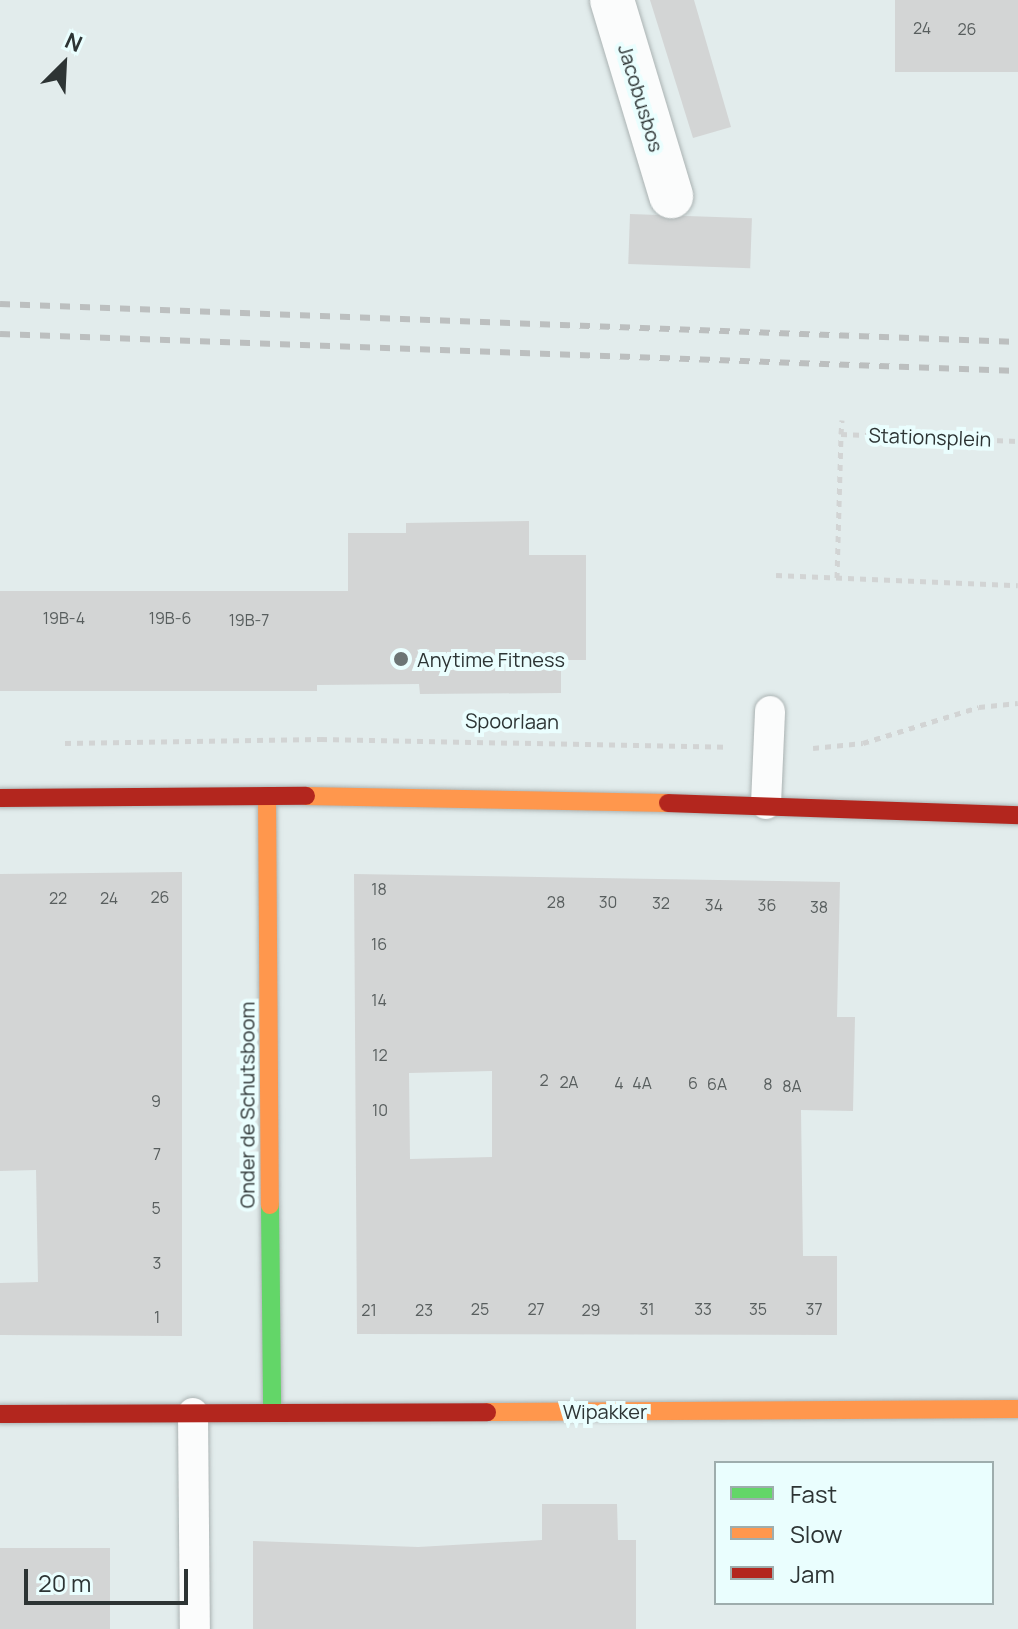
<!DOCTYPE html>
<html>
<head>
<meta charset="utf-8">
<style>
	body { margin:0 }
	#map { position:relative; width:1018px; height:1629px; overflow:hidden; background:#e2ecec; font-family:Manrope,sans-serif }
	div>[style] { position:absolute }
	.building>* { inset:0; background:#d3d5d5; transform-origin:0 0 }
	.path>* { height:5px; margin-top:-2.5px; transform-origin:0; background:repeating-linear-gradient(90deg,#d2d4d4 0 6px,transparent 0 12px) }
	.roads { filter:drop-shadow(0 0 2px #abb3b3) drop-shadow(0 0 2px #abb3b3) }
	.lane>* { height:30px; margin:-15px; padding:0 15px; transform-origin:15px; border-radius:15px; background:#fbfcfc }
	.street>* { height:44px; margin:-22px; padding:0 22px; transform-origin:22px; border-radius:22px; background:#fbfcfc }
	.fast>* { height:18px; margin:-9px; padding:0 9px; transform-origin:9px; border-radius:9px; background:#63d668 }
	.slow>* { height:18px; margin:-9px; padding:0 9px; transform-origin:9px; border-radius:9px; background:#ff974d }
	.jam>* { height:18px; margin:-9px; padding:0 9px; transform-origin:9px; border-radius:9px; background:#b3261e }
	.rail>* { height:6px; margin-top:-3px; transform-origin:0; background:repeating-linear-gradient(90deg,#bcbfbf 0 10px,transparent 0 20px) }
	.dots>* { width:22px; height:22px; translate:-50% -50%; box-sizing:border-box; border:4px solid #eafefe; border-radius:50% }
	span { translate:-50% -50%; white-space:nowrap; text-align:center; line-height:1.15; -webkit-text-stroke:8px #eafefe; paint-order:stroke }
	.number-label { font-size:16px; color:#585e5e }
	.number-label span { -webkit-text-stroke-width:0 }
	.street-label { font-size:20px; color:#2d3434 }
	.poi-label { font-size:20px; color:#2d3434 }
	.left { translate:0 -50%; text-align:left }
	.legend { position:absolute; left:714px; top:1461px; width:280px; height:144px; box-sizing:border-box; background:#eafefe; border:2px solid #9eadad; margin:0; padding:10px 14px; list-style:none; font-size:24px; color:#2d3434 }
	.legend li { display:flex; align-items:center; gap:16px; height:40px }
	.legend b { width:40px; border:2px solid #9eadad }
	.north { position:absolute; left:24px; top:24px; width:80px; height:80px; -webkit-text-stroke:6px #eafefe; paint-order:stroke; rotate:24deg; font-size:22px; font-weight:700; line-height:32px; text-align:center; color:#2d3434 }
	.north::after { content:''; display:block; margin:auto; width:28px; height:36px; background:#2d3434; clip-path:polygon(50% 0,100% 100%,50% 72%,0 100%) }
	.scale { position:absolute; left:24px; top:1569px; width:164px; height:36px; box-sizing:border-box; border:4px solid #2d3434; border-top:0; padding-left:10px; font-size:24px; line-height:28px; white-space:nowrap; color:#2d3434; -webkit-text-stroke:6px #eafefe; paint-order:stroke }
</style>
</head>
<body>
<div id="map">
	<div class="building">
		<i style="clip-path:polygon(650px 0,694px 0,731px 127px,693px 138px)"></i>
		<i style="left:895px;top:0;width:123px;height:72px"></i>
		<i style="left:630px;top:214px;width:122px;height:50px;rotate:2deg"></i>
		<i style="clip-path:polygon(529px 521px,529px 555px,586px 555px,586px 660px,561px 660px,561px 693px,420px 694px,419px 684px,317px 685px,317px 691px,0 691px,0 591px,348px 591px,348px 533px,406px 533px,406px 523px)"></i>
		<i style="clip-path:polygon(182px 872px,182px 1336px,0 1335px,0 1283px,38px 1282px,36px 1170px,0 1171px,0 874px)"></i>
		<i style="clip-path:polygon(evenodd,354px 874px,840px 882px,837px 1017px,855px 1017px,853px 1111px,801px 1110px,803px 1256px,837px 1256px,837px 1335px,357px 1334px,354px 874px,492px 1071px,492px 1157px,410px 1159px,409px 1073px,492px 1071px)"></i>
		<i style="clip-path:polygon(542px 1504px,617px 1504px,618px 1540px,636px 1540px,636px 1629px,253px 1629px,253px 1541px,418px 1547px,542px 1540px)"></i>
		<i style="left:0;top:1548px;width:110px;height:81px"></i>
	</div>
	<div class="path">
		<i style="left:841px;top:434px;width:14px;rotate:-86deg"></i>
		<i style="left:776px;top:575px;width:242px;rotate:2.4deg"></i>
		<i style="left:837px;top:578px;width:144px;rotate:-88.4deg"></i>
		<i style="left:841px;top:434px;width:177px;rotate:2.3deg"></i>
		<i style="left:65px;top:743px;width:256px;rotate:-0.9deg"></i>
		<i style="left:321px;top:739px;width:406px;rotate:1.1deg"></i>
		<i style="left:813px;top:748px;width:50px;rotate:-5.7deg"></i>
		<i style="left:863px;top:743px;width:121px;rotate:-17.2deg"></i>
		<i style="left:979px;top:707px;width:39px;rotate:-6deg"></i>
	</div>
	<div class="roads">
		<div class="lane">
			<i style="left:766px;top:804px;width:93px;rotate:-87.5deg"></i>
			<i style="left:193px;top:1413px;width:216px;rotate:89.5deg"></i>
		</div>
		<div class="street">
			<i style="left:612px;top:0;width:205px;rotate:73.2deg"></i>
		</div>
		<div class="fast">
			<i style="left:270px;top:1205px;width:208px;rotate:89.4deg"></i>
		</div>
		<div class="slow">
			<i style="left:267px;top:796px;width:409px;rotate:89.6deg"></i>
			<i style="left:306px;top:796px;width:362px;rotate:1.1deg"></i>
			<i style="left:487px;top:1412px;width:531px;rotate:-0.32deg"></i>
		</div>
		<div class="jam">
			<i style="left:0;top:798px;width:306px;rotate:-0.4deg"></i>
			<i style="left:668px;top:803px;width:350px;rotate:2deg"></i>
			<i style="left:0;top:1414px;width:487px;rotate:-0.2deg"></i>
		</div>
	</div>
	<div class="rail">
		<i style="left:0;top:304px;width:1019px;rotate:2.14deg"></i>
		<i style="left:0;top:334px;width:1019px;rotate:2.08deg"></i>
	</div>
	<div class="dots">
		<i style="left:401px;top:659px;background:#6c7474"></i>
	</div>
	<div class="number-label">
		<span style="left:922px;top:28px">24</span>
		<span style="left:967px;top:29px">26</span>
		<span style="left:64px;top:618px">19B-4</span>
		<span style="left:170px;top:618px">19B-6</span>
		<span style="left:249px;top:620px">19B-7</span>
		<span style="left:379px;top:889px">18</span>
		<span style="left:160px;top:897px">26</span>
		<span style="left:58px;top:898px">22</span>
		<span style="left:109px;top:898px">24</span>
		<span style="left:556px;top:902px">28</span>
		<span style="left:608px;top:902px">30</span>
		<span style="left:661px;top:903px">32</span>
		<span style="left:714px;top:905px">34</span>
		<span style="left:767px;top:905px">36</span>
		<span style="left:819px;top:907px">38</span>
		<span style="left:379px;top:944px">16</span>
		<span style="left:379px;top:1000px">14</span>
		<span style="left:380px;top:1055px">12</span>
		<span style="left:544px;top:1080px">2</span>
		<span style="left:569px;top:1082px">2A</span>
		<span style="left:619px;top:1083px">4</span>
		<span style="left:642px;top:1083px">4A</span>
		<span style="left:693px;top:1083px">6</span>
		<span style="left:717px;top:1084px">6A</span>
		<span style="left:768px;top:1084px">8</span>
		<span style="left:792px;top:1086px">8A</span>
		<span style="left:156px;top:1101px">9</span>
		<span style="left:380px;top:1110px">10</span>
		<span style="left:157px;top:1154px">7</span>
		<span style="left:156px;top:1208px">5</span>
		<span style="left:157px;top:1263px">3</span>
		<span style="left:480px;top:1309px">25</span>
		<span style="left:536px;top:1309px">27</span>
		<span style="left:647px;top:1309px">31</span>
		<span style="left:703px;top:1309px">33</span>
		<span style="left:758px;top:1309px">35</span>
		<span style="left:814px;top:1309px">37</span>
		<span style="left:369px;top:1310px">21</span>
		<span style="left:424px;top:1310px">23</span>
		<span style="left:591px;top:1310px">29</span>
		<span style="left:157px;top:1317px">1</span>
	</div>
	<div class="street-label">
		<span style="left:641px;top:98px;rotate:73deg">Jacobusbos</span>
		<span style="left:930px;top:437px;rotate:2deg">Stationsplein</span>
		<span style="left:512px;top:721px;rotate:1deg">Spoorlaan</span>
		<span style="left:247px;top:1105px;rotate:-90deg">Onder de Schutsboom</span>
		<span style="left:605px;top:1411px">Wipakker</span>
	</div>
	<div class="poi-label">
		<span class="left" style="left:417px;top:659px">Anytime Fitness</span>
	</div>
	<ul class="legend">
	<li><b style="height:10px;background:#63d668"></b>Fast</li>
	<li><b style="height:10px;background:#ff974d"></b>Slow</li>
	<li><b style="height:10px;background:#b3261e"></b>Jam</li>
	</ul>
	<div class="north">N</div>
	<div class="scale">20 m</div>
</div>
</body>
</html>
